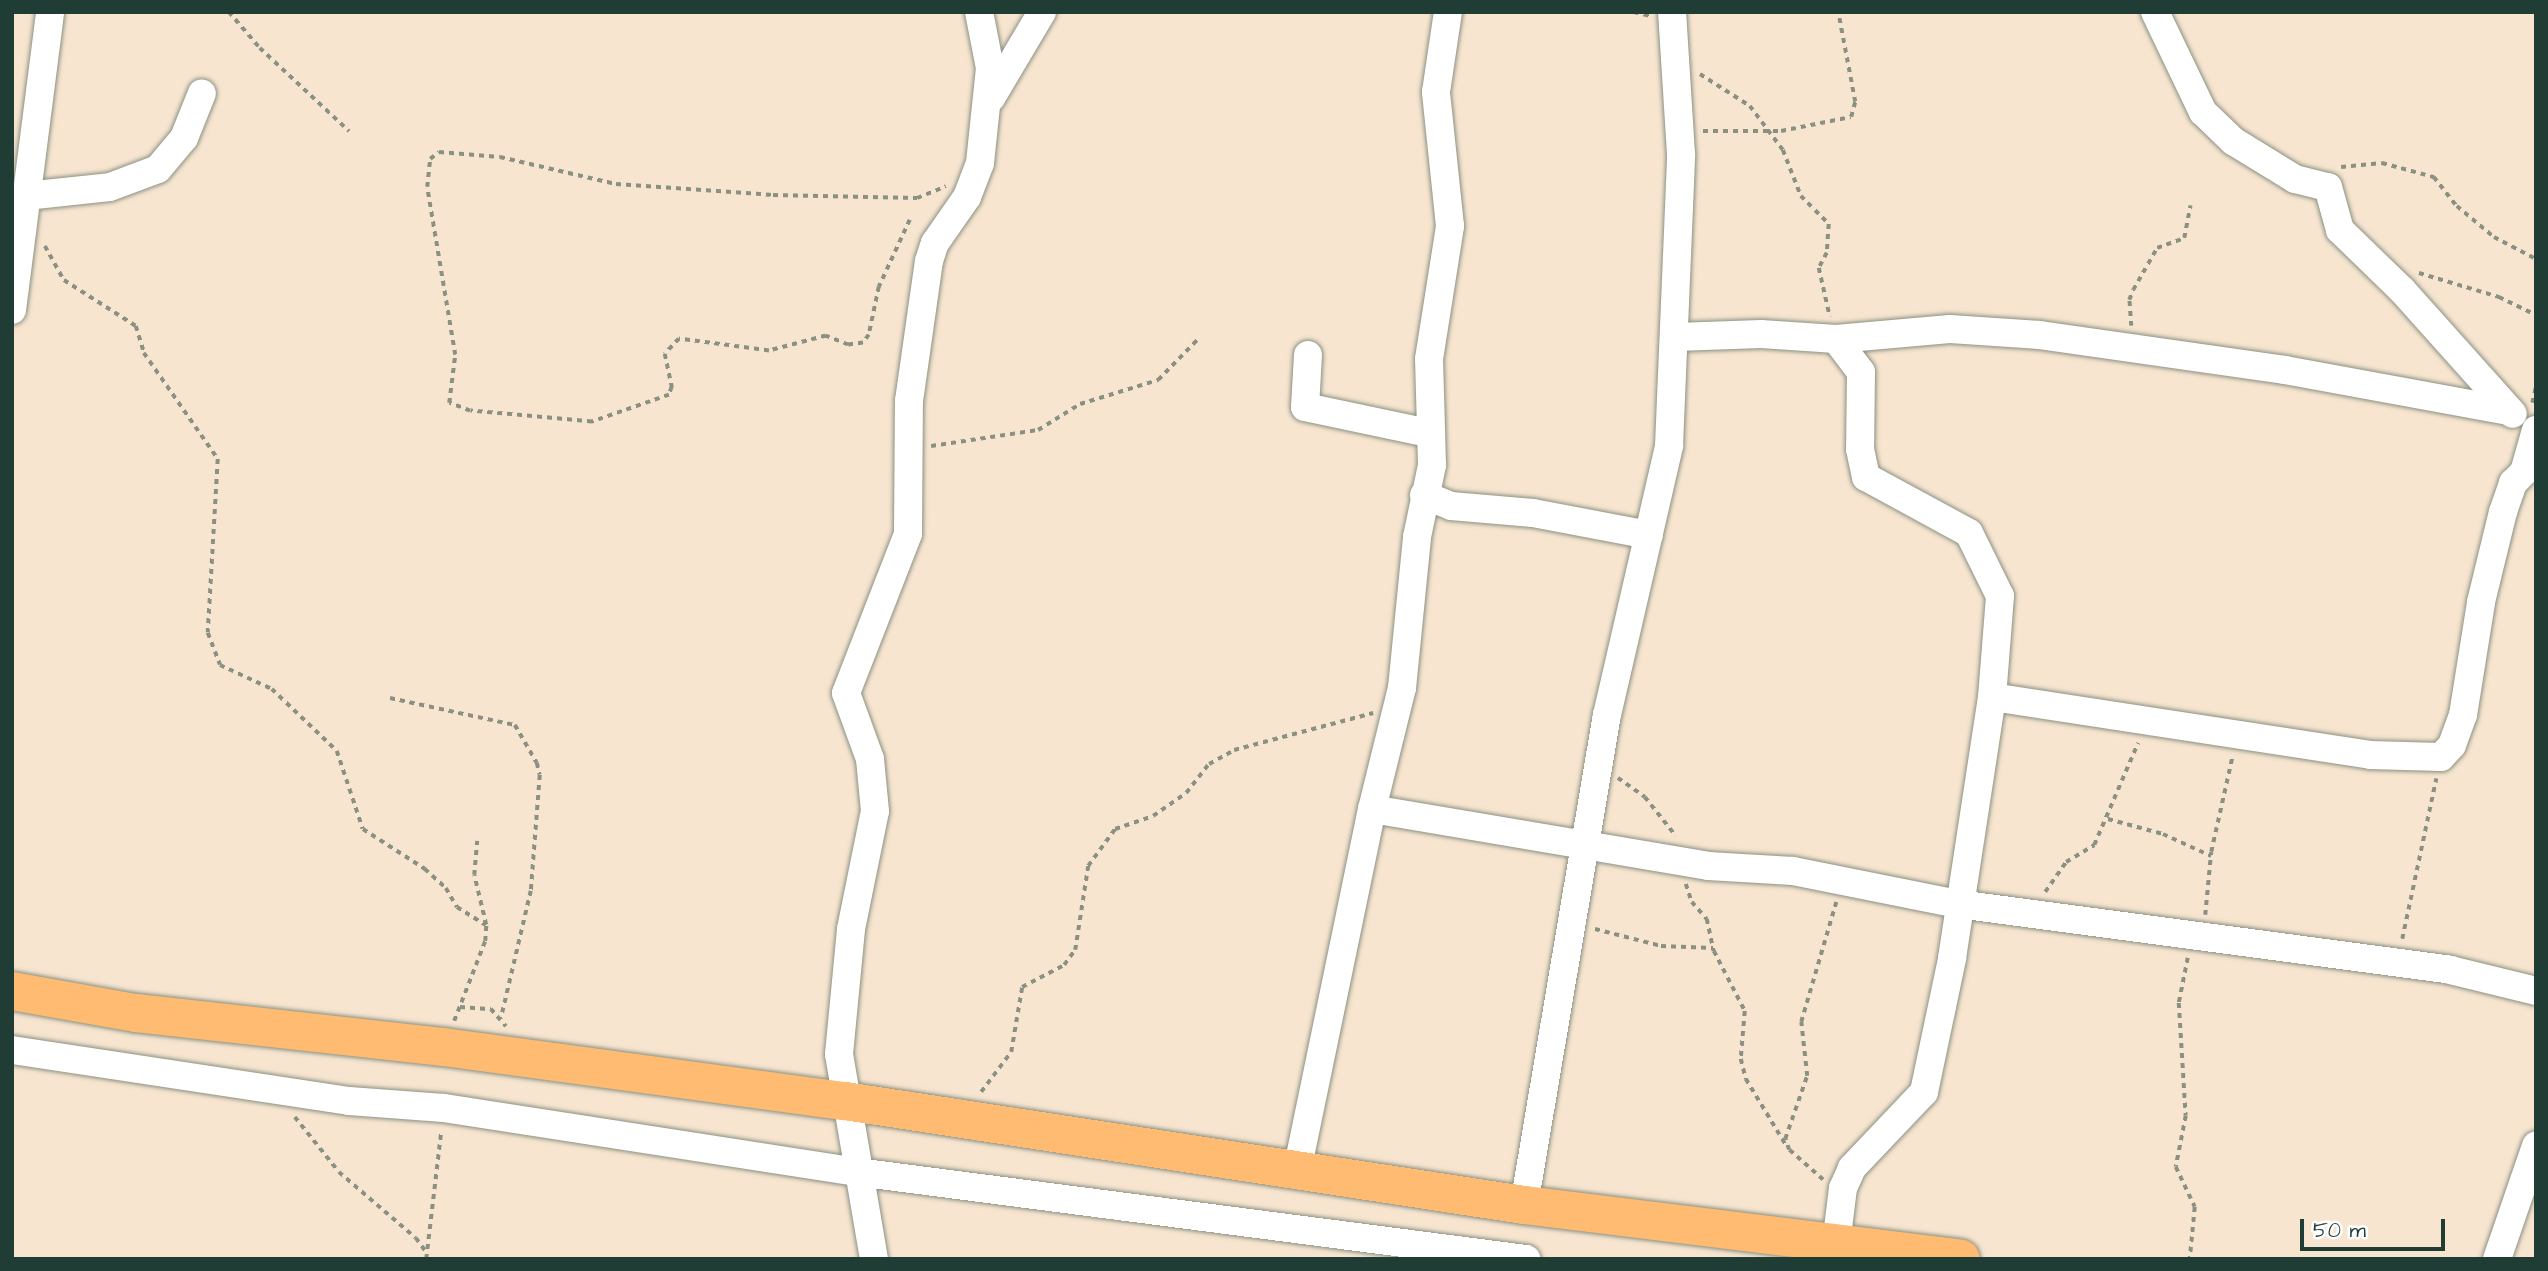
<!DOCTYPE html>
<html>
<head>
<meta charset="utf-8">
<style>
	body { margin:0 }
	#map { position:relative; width:2548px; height:1271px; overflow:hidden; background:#f7e5d0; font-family:"Architects Daughter",sans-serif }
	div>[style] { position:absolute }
	.path>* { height:3.5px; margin-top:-1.75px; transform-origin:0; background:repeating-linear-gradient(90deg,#8b9182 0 5px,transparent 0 10px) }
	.roads { filter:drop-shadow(0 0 2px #8b9182) drop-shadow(0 0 2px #8b9182) }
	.minor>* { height:28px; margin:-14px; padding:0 14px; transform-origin:14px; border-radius:14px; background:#fff }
	.highway>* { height:38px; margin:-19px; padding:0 19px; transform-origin:19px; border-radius:19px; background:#febb71 }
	span { translate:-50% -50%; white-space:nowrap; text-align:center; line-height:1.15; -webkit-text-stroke:7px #fff; paint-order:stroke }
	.frame { position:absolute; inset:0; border:14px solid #1f3d34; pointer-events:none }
	.scale { position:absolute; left:2300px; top:1219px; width:145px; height:32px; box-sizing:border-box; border:4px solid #1f3d34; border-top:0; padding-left:9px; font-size:21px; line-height:24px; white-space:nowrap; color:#1f3d34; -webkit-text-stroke:5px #fff; paint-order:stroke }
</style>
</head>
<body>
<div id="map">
	<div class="path">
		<i style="left:229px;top:12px;width:48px;rotate:49.3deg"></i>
		<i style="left:260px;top:48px;width:122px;rotate:43deg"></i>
		<i style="left:1634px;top:12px;width:16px;rotate:14deg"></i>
		<i style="left:1700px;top:74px;width:59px;rotate:32.6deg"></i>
		<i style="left:1750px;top:106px;width:55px;rotate:53.1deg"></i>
		<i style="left:1783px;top:150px;width:49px;rotate:68.6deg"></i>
		<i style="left:1801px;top:196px;width:40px;rotate:45deg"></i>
		<i style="left:1829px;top:224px;width:29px;rotate:94deg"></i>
		<i style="left:1827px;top:253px;width:17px;rotate:118deg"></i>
		<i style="left:1819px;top:268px;width:50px;rotate:77.3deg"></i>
		<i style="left:1703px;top:131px;width:78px"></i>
		<i style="left:1781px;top:131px;width:71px;rotate:-11.3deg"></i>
		<i style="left:1851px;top:117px;width:16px;rotate:-75deg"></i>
		<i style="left:1855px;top:102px;width:92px;rotate:-100.7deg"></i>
		<i style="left:2341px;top:167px;width:41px;rotate:-5.6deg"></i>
		<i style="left:2382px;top:163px;width:54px;rotate:15.1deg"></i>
		<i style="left:2434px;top:177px;width:37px;rotate:52deg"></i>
		<i style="left:2457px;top:206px;width:48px;rotate:40deg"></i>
		<i style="left:2494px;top:237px;width:47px;rotate:27.6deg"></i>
		<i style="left:910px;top:220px;width:74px;rotate:114.8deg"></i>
		<i style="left:879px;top:287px;width:49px;rotate:101.8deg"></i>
		<i style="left:869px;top:335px;width:10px;rotate:127deg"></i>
		<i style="left:863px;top:343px;width:15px;rotate:172deg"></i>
		<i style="left:848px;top:345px;width:24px;rotate:-158deg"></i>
		<i style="left:826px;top:336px;width:59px;rotate:165.3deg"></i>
		<i style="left:769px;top:351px;width:91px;rotate:-172.4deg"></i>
		<i style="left:679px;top:339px;width:21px;rotate:133deg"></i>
		<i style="left:665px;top:354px;width:34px;rotate:78deg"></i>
		<i style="left:672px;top:387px;width:9px;rotate:111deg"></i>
		<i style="left:669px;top:395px;width:82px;rotate:160.7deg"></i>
		<i style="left:592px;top:422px;width:122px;rotate:-174.8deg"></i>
		<i style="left:470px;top:411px;width:22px;rotate:-159deg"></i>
		<i style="left:449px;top:403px;width:48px;rotate:-82.9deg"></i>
		<i style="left:455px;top:355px;width:170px;rotate:-99.5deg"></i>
		<i style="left:427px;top:187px;width:28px;rotate:-84deg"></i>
		<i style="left:430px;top:159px;width:11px;rotate:-38deg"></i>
		<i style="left:439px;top:152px;width:61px;rotate:4.7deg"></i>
		<i style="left:500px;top:157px;width:119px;rotate:13.1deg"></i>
		<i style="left:616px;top:184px;width:157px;rotate:4deg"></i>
		<i style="left:773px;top:195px;width:144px;rotate:1.2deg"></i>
		<i style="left:917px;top:198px;width:31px;rotate:-22deg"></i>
		<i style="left:45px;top:246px;width:39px;rotate:61deg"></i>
		<i style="left:64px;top:280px;width:85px;rotate:32.6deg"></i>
		<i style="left:136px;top:326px;width:28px;rotate:73deg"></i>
		<i style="left:144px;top:353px;width:129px;rotate:55.1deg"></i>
		<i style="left:218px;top:459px;width:174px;rotate:93.3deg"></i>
		<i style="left:208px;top:633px;width:34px;rotate:69deg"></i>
		<i style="left:220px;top:665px;width:57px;rotate:24.8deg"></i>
		<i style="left:272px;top:689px;width:90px;rotate:43.6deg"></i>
		<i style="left:337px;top:751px;width:82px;rotate:71.6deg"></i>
		<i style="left:363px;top:829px;width:74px;rotate:32.8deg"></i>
		<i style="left:425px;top:869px;width:28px;rotate:42deg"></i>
		<i style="left:446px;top:888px;width:22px;rotate:60deg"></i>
		<i style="left:457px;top:907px;width:34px;rotate:32deg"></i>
		<i style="left:2419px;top:273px;width:84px;rotate:16.7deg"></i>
		<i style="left:2499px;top:297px;width:41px;rotate:25.9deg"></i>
		<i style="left:2131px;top:326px;width:26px;rotate:-94deg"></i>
		<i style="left:2129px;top:300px;width:11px;rotate:-68deg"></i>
		<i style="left:2133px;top:290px;width:48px;rotate:-60.3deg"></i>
		<i style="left:2157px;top:248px;width:29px;rotate:-20deg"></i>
		<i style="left:2184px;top:238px;width:33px;rotate:-79deg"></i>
		<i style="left:2532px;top:403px;width:18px;rotate:-77deg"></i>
		<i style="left:931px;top:446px;width:108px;rotate:-8.5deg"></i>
		<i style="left:1038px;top:430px;width:49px;rotate:-31.8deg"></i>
		<i style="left:1080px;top:404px;width:82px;rotate:-17.1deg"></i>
		<i style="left:1158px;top:380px;width:57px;rotate:-45.7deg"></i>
		<i style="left:390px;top:698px;width:128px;rotate:12.2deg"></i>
		<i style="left:515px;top:725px;width:44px;rotate:59.9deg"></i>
		<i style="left:537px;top:763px;width:12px;rotate:76deg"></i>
		<i style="left:540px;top:775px;width:116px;rotate:94.4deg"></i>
		<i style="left:531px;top:891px;width:131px;rotate:103.2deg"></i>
		<i style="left:1618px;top:778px;width:33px;rotate:35deg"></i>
		<i style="left:1645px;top:797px;width:50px;rotate:51.5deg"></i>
		<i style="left:2108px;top:819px;width:57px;rotate:15.3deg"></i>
		<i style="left:2163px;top:834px;width:53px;rotate:24.6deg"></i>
		<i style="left:1686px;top:884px;width:19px;rotate:72deg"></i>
		<i style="left:1692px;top:902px;width:23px;rotate:49deg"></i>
		<i style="left:1707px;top:919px;width:33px;rotate:78deg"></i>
		<i style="left:1714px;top:951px;width:68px;rotate:62.7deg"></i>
		<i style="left:1745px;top:1011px;width:48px;rotate:94.8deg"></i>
		<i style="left:1741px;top:1059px;width:21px;rotate:76deg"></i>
		<i style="left:1746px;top:1079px;width:77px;rotate:58.8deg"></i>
		<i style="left:2045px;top:892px;width:37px;rotate:-55deg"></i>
		<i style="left:2066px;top:862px;width:33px;rotate:-31deg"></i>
		<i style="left:2094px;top:845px;width:111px;rotate:-66.7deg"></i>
		<i style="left:2205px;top:915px;width:63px;rotate:-84.6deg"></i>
		<i style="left:2211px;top:852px;width:96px;rotate:-77.4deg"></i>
		<i style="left:1595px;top:929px;width:68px;rotate:14.4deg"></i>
		<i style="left:1661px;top:946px;width:52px;rotate:2.2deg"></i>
		<i style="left:2402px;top:939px;width:164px;rotate:-78deg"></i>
		<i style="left:2188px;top:958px;width:46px;rotate:101.3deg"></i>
		<i style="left:2179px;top:1003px;width:113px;rotate:86.5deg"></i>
		<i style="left:2186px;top:1116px;width:52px;rotate:101.1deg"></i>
		<i style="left:2176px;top:1167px;width:44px;rotate:64.6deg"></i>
		<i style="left:2195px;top:1207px;width:52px;rotate:95.5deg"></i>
		<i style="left:460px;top:1007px;width:31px;rotate:4deg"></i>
		<i style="left:491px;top:1009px;width:23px;rotate:49deg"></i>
		<i style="left:454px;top:1021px;width:86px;rotate:-68.8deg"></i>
		<i style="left:485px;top:941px;width:16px;rotate:-86deg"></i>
		<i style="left:486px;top:925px;width:51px;rotate:-103.5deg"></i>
		<i style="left:474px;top:875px;width:34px;rotate:-85deg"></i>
		<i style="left:981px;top:1092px;width:50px;rotate:-53.1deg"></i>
		<i style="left:1011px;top:1052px;width:66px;rotate:-80.4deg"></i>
		<i style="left:1022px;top:987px;width:47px;rotate:-27.6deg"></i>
		<i style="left:1064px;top:965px;width:19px;rotate:-54deg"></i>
		<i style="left:1075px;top:950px;width:85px;rotate:-81.2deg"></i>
		<i style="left:1088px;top:866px;width:46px;rotate:-53.9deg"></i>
		<i style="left:1115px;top:829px;width:40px;rotate:-18.9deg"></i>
		<i style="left:1153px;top:816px;width:40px;rotate:-34.9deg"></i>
		<i style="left:1186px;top:793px;width:37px;rotate:-52deg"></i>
		<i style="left:1209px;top:764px;width:29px;rotate:-29deg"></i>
		<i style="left:1234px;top:750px;width:144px;rotate:-14.9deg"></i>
		<i style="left:295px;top:1117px;width:70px;rotate:51.3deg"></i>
		<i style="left:339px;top:1172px;width:101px;rotate:40.6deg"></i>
		<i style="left:416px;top:1238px;width:19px;rotate:54deg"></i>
		<i style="left:1823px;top:1180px;width:45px;rotate:-138.6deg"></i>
		<i style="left:1789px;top:1150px;width:12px;rotate:-110deg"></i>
		<i style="left:1785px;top:1139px;width:67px;rotate:-70.8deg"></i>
		<i style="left:1807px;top:1076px;width:54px;rotate:-96.3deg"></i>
		<i style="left:1801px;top:1022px;width:125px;rotate:-73.7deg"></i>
		<i style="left:426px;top:1259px;width:128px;rotate:-83.3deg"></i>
	</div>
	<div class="roads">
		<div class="minor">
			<i style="left:2155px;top:12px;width:111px;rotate:64.4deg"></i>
			<i style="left:2203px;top:112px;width:42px;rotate:44deg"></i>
			<i style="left:2233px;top:141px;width:73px;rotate:31.5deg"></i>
			<i style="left:2295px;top:179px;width:34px;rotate:14deg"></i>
			<i style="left:2328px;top:187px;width:45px;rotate:74.4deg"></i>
			<i style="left:2340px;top:230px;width:86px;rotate:44.1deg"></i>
			<i style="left:2402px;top:290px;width:166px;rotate:48.2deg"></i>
			<i style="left:991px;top:98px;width:100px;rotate:-59.3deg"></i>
			<i style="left:26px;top:196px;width:84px;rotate:-6.1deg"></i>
			<i style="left:110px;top:187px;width:51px;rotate:-20.6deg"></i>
			<i style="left:158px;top:169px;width:40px;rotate:-50deg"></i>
			<i style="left:184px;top:138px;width:48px;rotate:-68.2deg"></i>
			<i style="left:12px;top:310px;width:300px;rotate:-82.7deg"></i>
			<i style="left:1676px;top:337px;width:85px;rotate:-2deg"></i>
			<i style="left:1761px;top:334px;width:75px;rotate:3.8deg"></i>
			<i style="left:1836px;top:339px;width:114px;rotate:-5deg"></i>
			<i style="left:1950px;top:329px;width:90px;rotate:3.8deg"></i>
			<i style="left:2040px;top:335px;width:247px;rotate:8.1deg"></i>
			<i style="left:2285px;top:370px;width:227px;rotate:10.4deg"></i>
			<i style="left:1836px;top:339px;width:41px;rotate:52.9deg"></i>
			<i style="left:1861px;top:372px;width:77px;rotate:90.7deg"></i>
			<i style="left:1860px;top:449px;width:29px;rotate:78deg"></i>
			<i style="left:1866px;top:477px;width:117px;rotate:28.5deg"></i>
			<i style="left:1969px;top:533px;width:70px;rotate:63.8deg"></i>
			<i style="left:2000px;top:596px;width:101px;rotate:94.5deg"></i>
			<i style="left:1992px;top:697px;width:265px;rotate:98.7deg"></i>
			<i style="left:1952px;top:959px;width:136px;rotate:101.9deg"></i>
			<i style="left:1924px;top:1092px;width:105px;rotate:133.5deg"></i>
			<i style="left:1852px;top:1168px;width:22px;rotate:114deg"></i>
			<i style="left:1843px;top:1188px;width:56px;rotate:97.1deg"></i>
			<i style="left:1308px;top:355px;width:52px;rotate:93.3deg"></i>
			<i style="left:1305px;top:407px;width:126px;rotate:11.9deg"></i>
			<i style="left:1424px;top:495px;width:29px;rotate:22deg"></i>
			<i style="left:1451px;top:506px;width:82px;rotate:4.9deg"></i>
			<i style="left:1533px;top:513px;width:118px;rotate:10.7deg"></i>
			<i style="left:1992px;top:697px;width:382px;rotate:8.7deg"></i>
			<i style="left:2370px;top:755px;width:71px;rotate:1.6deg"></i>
			<i style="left:2441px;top:757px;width:16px;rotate:-47deg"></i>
			<i style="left:2452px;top:745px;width:32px;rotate:-70deg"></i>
			<i style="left:2463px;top:715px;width:114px;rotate:-80.9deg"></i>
			<i style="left:2481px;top:602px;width:93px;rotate:-76.3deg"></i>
			<i style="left:2503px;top:512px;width:31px;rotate:-71deg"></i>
			<i style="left:2513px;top:483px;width:16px;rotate:-45deg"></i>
			<i style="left:2524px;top:472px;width:44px;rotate:-74.1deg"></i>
			<i style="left:1372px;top:809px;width:341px;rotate:9.6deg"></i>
			<i style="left:1708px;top:866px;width:85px;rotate:3.4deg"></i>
			<i style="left:1793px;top:871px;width:168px;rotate:11.3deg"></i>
			<i style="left:1958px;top:904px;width:496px;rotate:7.6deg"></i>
			<i style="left:2450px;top:970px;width:89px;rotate:13.7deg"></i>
			<i style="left:12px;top:1050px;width:341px;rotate:8.6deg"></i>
			<i style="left:349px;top:1101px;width:95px;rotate:4.2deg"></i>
			<i style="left:444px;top:1108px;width:418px;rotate:8.8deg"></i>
			<i style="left:857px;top:1172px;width:675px;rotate:7.41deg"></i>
			<i style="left:1297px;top:1171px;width:370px;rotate:-78.3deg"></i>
			<i style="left:1372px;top:809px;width:125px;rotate:-76.1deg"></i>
			<i style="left:1402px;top:688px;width:152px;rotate:-84.3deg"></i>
			<i style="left:1417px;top:537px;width:74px;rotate:-78.2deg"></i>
			<i style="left:1432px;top:465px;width:106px;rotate:-91.6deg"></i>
			<i style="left:1429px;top:359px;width:135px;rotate:-81deg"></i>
			<i style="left:1450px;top:226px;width:135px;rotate:-96deg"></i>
			<i style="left:1436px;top:92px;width:81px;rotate:-81.5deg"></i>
			<i style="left:1524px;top:1205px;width:497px;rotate:-80.4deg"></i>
			<i style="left:1607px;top:715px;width:276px;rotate:-77deg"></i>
			<i style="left:1669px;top:446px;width:292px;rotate:-87.6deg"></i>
			<i style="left:1681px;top:154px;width:142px;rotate:-93.6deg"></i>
			<i style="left:874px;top:1259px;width:208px;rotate:-99.7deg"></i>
			<i style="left:839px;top:1054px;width:126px;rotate:-84.5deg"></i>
			<i style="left:851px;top:929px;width:120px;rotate:-78.5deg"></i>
			<i style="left:875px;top:811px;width:52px;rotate:-95.5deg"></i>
			<i style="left:870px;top:759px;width:70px;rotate:-110deg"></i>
			<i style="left:846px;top:693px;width:171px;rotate:-68.7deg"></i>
			<i style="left:908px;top:534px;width:133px;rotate:-89.6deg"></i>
			<i style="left:909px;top:401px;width:141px;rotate:-81.9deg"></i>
			<i style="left:929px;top:261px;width:19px;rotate:-72deg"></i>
			<i style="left:935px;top:243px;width:56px;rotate:-55.2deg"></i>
			<i style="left:967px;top:197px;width:36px;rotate:-69deg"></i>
			<i style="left:980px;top:163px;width:96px;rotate:-84deg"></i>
			<i style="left:990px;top:68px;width:57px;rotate:-101.1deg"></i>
			<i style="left:2497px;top:1259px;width:120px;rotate:-71deg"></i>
		</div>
		<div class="highway">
			<i style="left:12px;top:991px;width:126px;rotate:10.1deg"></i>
			<i style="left:136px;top:1013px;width:310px;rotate:6.3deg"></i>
			<i style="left:444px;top:1047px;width:405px;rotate:7.7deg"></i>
			<i style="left:845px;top:1101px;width:687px;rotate:8.71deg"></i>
			<i style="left:1524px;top:1205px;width:440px;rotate:7deg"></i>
		</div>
	</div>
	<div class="frame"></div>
	<div class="scale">50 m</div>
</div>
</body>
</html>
